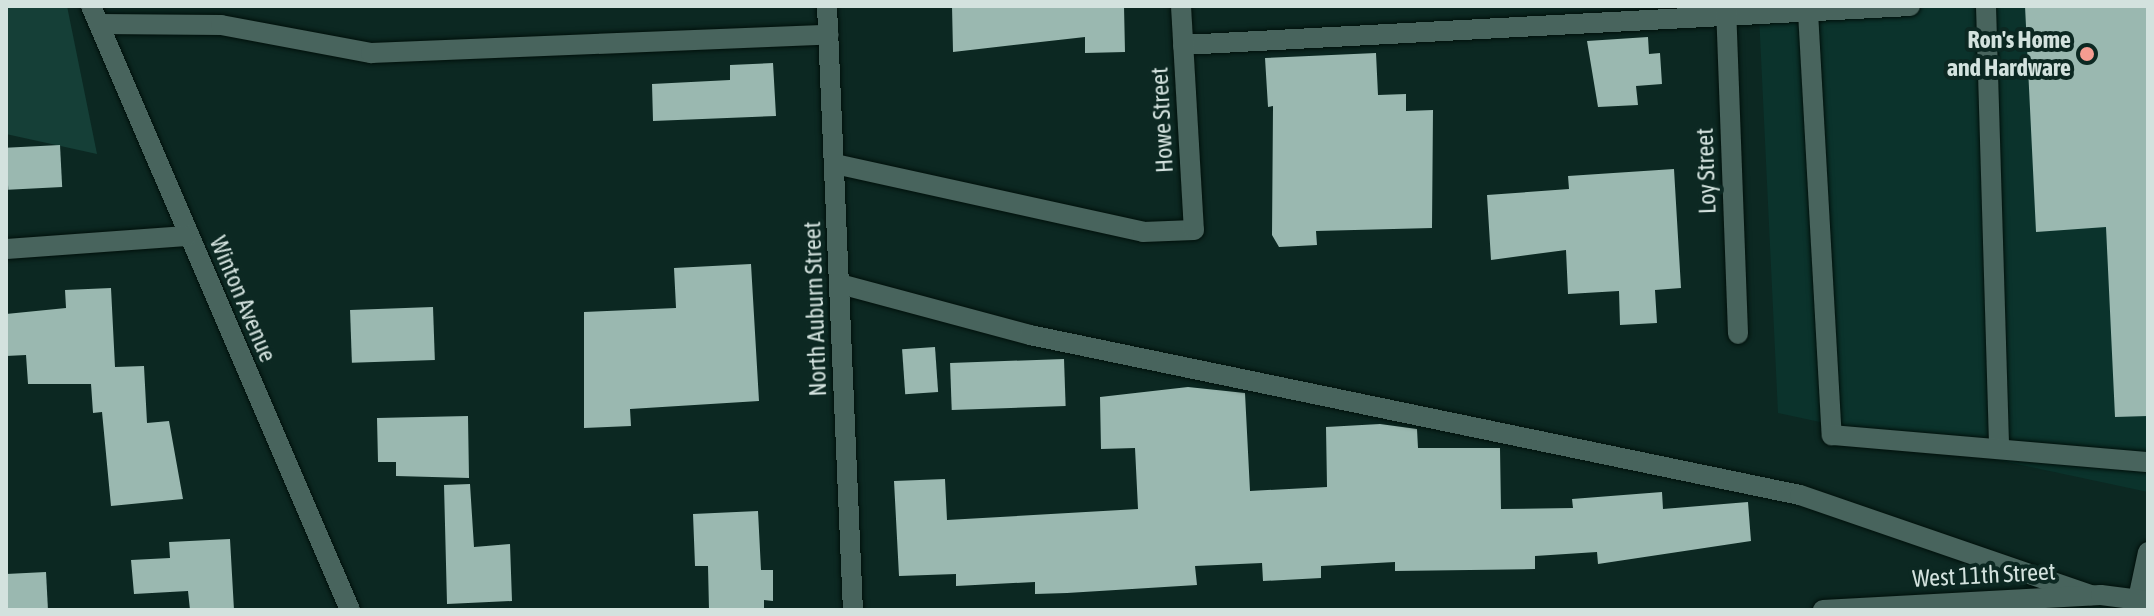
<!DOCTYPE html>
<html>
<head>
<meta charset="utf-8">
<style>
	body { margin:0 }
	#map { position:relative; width:2154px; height:616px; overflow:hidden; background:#0c2822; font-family:"Asap Condensed",sans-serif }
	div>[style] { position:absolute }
	.built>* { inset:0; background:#0b332c }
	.green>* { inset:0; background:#153f37 }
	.building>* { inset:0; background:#9ab8b0; transform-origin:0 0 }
	.roads { filter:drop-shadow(0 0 2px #00100b) drop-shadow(0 0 2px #00100b) }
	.lane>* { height:20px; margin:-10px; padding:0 10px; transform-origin:10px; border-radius:10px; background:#48645d }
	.street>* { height:20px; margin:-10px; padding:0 10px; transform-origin:10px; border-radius:10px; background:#48645d }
	.dots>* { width:22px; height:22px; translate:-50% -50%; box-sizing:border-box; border:4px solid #0c2822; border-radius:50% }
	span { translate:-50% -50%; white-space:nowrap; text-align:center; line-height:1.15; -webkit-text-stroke:8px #0c2822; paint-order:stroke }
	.poi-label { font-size:24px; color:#d3e2de; font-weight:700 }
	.right { translate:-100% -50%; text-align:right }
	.street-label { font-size:24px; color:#d3e2de }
	.frame { position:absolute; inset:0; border:8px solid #d3e2de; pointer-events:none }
</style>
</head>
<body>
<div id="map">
	<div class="built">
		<i style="clip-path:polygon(1856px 6px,2148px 6px,2148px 492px,1778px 413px,1759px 15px)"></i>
	</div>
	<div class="green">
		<i style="clip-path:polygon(6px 6px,67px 6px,97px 154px,6px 134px)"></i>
	</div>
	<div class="building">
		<i style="clip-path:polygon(952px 6px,1124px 6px,1125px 52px,1085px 53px,1085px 37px,953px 52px)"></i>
		<i style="clip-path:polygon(2025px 6px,2148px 6px,2148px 416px,2115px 417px,2106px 227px,2036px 232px)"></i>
		<i style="clip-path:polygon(1648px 37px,1649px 54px,1660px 53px,1662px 84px,1636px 86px,1638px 105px,1598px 107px,1587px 41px)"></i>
		<i style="clip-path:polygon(1376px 53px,1378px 95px,1406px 94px,1406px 111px,1433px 110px,1432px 228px,1316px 231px,1317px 245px,1279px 247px,1272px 235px,1273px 106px,1268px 107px,1265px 58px)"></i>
		<i style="clip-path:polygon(773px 63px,776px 116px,653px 121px,652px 84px,730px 80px,730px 65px)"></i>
		<i style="left:60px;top:145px;width:42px;height:54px;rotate:87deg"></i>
		<i style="clip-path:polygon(1674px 169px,1681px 288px,1655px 290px,1657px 323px,1620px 325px,1619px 291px,1568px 294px,1566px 250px,1491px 260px,1487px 195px,1569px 189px,1568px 176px)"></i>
		<i style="clip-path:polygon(751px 264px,759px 401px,630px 409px,631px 426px,584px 428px,584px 312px,676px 308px,674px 268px)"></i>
		<i style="clip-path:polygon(111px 288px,115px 367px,144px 366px,147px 423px,169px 421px,183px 499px,111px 506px,102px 412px,93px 413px,91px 384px,28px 384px,26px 355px,6px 356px,6px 314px,66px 308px,65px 290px)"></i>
		<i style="left:433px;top:307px;width:53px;height:83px;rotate:88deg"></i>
		<i style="left:935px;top:347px;width:45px;height:33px;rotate:86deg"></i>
		<i style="left:1064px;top:359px;width:47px;height:114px;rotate:88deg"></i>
		<i style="clip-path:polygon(1188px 387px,1245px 393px,1250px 491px,1327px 487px,1326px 427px,1380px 424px,1417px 429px,1418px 448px,1500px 448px,1501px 509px,1573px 508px,1572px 499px,1662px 492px,1663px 509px,1748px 502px,1751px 541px,1598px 564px,1597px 552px,1535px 556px,1535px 569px,1395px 571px,1395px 562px,1321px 566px,1321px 578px,1263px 581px,1262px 563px,1195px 566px,1197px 585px,1067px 593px,1035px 594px,1035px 582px,956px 586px,956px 574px,899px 576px,894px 481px,945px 479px,947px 520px,1138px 509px,1135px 448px,1101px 449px,1100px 397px)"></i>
		<i style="clip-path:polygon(468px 416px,469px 478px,396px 476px,396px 462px,378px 462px,377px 418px)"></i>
		<i style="clip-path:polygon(470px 484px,474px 547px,510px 544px,512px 601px,447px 604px,444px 485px)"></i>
		<i style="clip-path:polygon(758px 511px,761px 570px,773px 570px,773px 601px,764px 600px,764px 610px,709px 610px,708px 566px,695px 566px,693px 514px)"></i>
		<i style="clip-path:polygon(230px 539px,234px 610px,190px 610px,188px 591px,134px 594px,131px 560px,170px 558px,169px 542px)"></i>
		<i style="left:46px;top:572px;width:38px;height:40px;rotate:87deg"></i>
	</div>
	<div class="roads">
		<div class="lane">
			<i style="left:1986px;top:6px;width:443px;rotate:88.3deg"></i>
			<i style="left:1808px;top:12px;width:424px;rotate:86.8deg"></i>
			<i style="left:1832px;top:435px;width:317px;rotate:4.9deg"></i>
			<i style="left:99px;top:24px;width:122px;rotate:0.5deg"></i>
			<i style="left:221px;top:25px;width:153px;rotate:10.6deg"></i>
			<i style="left:371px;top:53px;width:458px;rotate:-2.3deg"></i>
			<i style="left:1183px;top:45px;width:728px;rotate:-3.07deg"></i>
			<i style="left:835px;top:164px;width:315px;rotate:12.4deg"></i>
			<i style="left:1143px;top:232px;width:51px;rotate:-2.2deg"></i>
			<i style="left:840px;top:284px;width:197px;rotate:15deg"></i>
			<i style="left:1030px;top:335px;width:786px;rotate:11.74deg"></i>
			<i style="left:1800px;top:495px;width:308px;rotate:19deg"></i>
			<i style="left:2138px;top:599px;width:48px;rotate:-78deg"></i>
		</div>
		<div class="street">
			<i style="left:91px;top:6px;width:657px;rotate:66.79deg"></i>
			<i style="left:827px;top:6px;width:605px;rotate:87.54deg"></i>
			<i style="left:1181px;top:6px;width:224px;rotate:86.7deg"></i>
			<i style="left:1726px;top:6px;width:328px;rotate:87.9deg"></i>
			<i style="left:6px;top:249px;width:181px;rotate:-4.1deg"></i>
			<i style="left:1823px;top:610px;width:278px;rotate:-3.1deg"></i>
			<i style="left:2101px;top:595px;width:47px;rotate:7.3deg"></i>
		</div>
	</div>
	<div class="dots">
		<i style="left:2087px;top:54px;background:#f59c91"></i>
	</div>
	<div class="poi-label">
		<span class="right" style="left:2071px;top:54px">Ron's Home<br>and Hardware</span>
	</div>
	<div class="street-label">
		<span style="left:1162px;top:120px;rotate:-93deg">Howe Street</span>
		<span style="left:1706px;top:171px;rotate:-92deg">Loy Street</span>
		<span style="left:243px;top:299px;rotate:67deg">Winton Avenue</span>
		<span style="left:815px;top:309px;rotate:-92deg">North Auburn Street</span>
		<span style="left:1984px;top:575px;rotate:-3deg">West 11th Street</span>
	</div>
	<div class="frame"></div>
</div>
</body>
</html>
